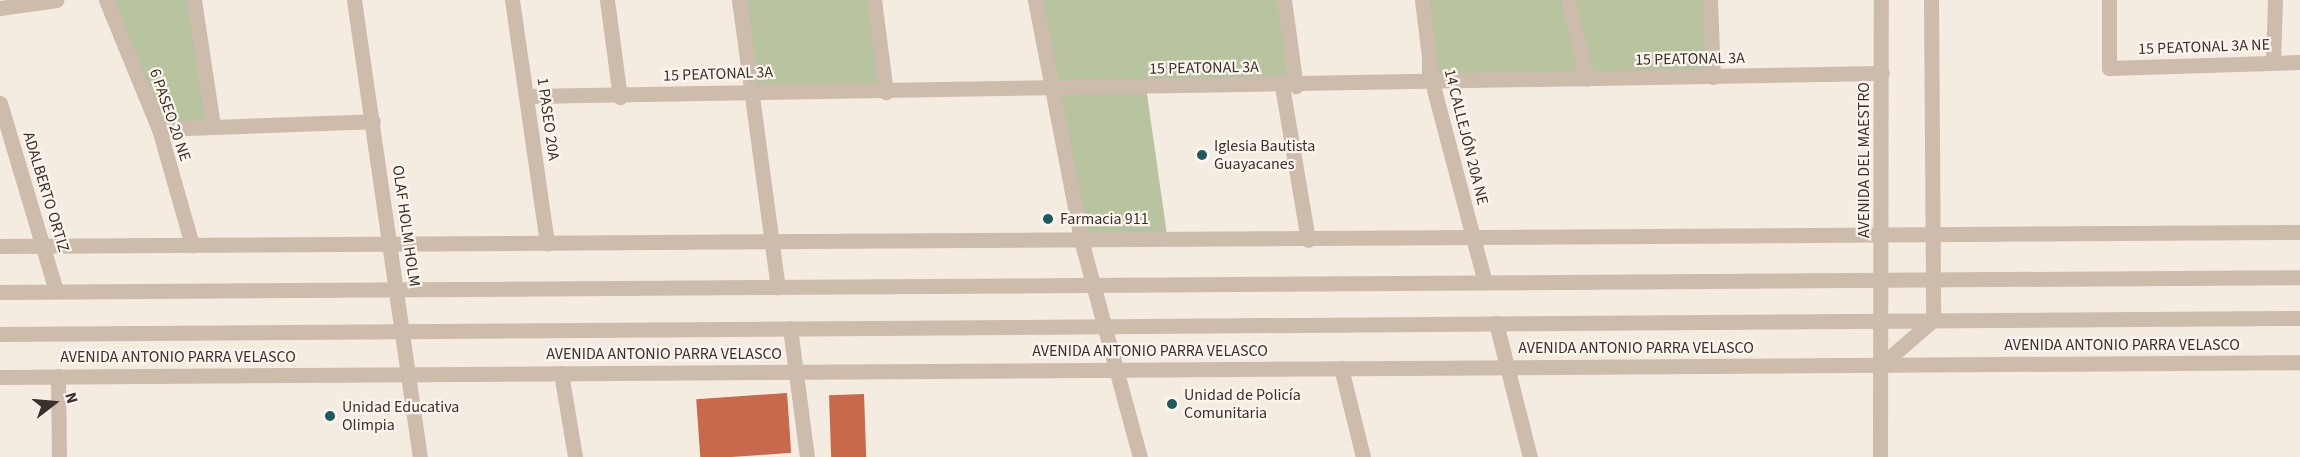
<!DOCTYPE html>
<html>
<head>
<meta charset="utf-8">
<style>
	body { margin:0 }
	#map { position:relative; width:2300px; height:457px; overflow:hidden; background:#f4ebe1; font-family:"Source Sans 3",sans-serif }
	div>[style] { position:absolute }
	.green>* { inset:0; background:#b8c4a0; transform-origin:0 0 }
	.building>* { inset:0; background:#c8694b; transform-origin:0 0 }
	.minor>* { height:15px; margin:-7.5px; padding:0 7.5px; transform-origin:7.5px; border-radius:7.5px; background:#cdbbac }
	.dots>* { width:16px; height:16px; translate:-50% -50%; box-sizing:border-box; border:3px solid #fbf5ee; border-radius:50% }
	span { translate:-50% -50%; white-space:nowrap; text-align:center; line-height:1.15; -webkit-text-stroke:4.5px #fbf5ee; paint-order:stroke }
	.street-label { font-size:16px; color:#3b302b }
	.poi-label { font-size:16px; color:#3b302b }
	.left { translate:0 -50%; text-align:left }
	.north { position:absolute; left:24px; top:373px; width:60px; height:60px; -webkit-text-stroke:4px #fbf5ee; paint-order:stroke; rotate:74deg; font-size:16px; font-weight:700; line-height:24px; text-align:center; color:#3b302b }
	.north::after { content:''; display:block; margin:auto; width:21px; height:27px; background:#3b302b; clip-path:polygon(50% 0,100% 100%,50% 72%,0 100%) }
</style>
</head>
<body>
<div id="map">
	<div class="green">
		<i style="clip-path:polygon(106px 0,194px 0,213px 126px,159px 129px)"></i>
		<i style="clip-path:polygon(739px 0,874px 0,886px 92px,750px 90px)"></i>
		<i style="clip-path:polygon(1042px 0,1284px 0,1297px 84px,1146px 87px,1168px 242px,1081px 240px)"></i>
		<i style="left:1422px;top:0;width:288px;height:83px"></i>
	</div>
	<div class="building">
		<i style="left:787px;top:393px;width:60px;height:91px;rotate:86deg"></i>
		<i style="left:864px;top:394px;width:63px;height:35px;rotate:88deg"></i>
	</div>
	<div class="minor">
		<i style="left:106px;top:0;width:139px;rotate:67.7deg"></i>
		<i style="left:159px;top:129px;width:121px;rotate:74.1deg"></i>
		<i style="left:194px;top:0;width:127px;rotate:81.4deg"></i>
		<i style="left:354px;top:0;width:462px;rotate:81.8deg"></i>
		<i style="left:512px;top:0;width:246px;rotate:81.8deg"></i>
		<i style="left:607px;top:0;width:98px;rotate:82.4deg"></i>
		<i style="left:739px;top:0;width:290px;rotate:82.3deg"></i>
		<i style="left:874px;top:0;width:93px;rotate:82.6deg"></i>
		<i style="left:1035px;top:0;width:244px;rotate:79.1deg"></i>
		<i style="left:1081px;top:240px;width:225px;rotate:74.8deg"></i>
		<i style="left:1284px;top:0;width:87px;rotate:82.1deg"></i>
		<i style="left:1422px;top:0;width:83px;rotate:83deg"></i>
		<i style="left:1432px;top:82px;width:207px;rotate:75.2deg"></i>
		<i style="left:1568px;top:0;width:81px;rotate:76.5deg"></i>
		<i style="left:1710px;top:0;width:77px;rotate:87.8deg"></i>
		<i style="left:1931px;top:0;width:320px;rotate:89.6deg"></i>
		<i style="left:2109px;top:0;width:68px;rotate:90deg"></i>
		<i style="left:2109px;top:68px;width:191px;rotate:-1.8deg"></i>
		<i style="left:0;top:8px;width:57px;rotate:-8.1deg"></i>
		<i style="left:2273px;top:63px;width:63px;rotate:-88.2deg"></i>
		<i style="left:1282px;top:86px;width:156px;rotate:80.4deg"></i>
		<i style="left:527px;top:96px;width:1355px;rotate:-0.97deg"></i>
		<i style="left:0;top:103px;width:196px;rotate:73.4deg"></i>
		<i style="left:159px;top:129px;width:214px;rotate:-2.1deg"></i>
		<i style="left:0;top:246px;width:2300px;rotate:-0.35deg"></i>
		<i style="left:0;top:292px;width:2300px;rotate:-0.37deg"></i>
		<i style="left:1496px;top:323px;width:138px;rotate:75.8deg"></i>
		<i style="left:790px;top:328px;width:130px;rotate:82.5deg"></i>
		<i style="left:0;top:334px;width:2300px;rotate:-0.4deg"></i>
		<i style="left:1881px;top:365px;width:69px;rotate:-40.9deg"></i>
		<i style="left:1341px;top:368px;width:92px;rotate:76.1deg"></i>
		<i style="left:561px;top:373px;width:85px;rotate:80.5deg"></i>
		<i style="left:58px;top:376px;width:81px;rotate:89.3deg"></i>
		<i style="left:0;top:377px;width:2300px;rotate:-0.37deg"></i>
		<i style="left:1880px;top:457px;width:457px;rotate:-89.9deg"></i>
	</div>
	<div class="dots">
		<i style="left:1202px;top:155px;background:#1f5a5e"></i>
		<i style="left:1048px;top:219px;background:#1f5a5e"></i>
		<i style="left:1172px;top:404px;background:#1f5a5e"></i>
		<i style="left:330px;top:416px;background:#1f5a5e"></i>
	</div>
	<div class="street-label">
		<span style="left:2204px;top:47px;rotate:-2deg">15 PEATONAL 3A NE</span>
		<span style="left:1690px;top:59px;rotate:-1deg">15 PEATONAL 3A</span>
		<span style="left:1204px;top:68px;rotate:-1deg">15 PEATONAL 3A</span>
		<span style="left:718px;top:74px;rotate:-2deg">15 PEATONAL 3A</span>
		<span style="left:170px;top:115px;rotate:71deg">6 PASEO 20 NE</span>
		<span style="left:548px;top:119px;rotate:82deg">1 PASEO 20A</span>
		<span style="left:1466px;top:137px;rotate:76deg">14 CALLEJÓN 20A NE</span>
		<span style="left:1864px;top:160px;rotate:-90deg">AVENIDA DEL MAESTRO</span>
		<span style="left:46px;top:192px;rotate:73deg">ADALBERTO ORTIZ</span>
		<span style="left:406px;top:226px;rotate:82deg">OLAF HOLM HOLM</span>
		<span style="left:2122px;top:345px">AVENIDA ANTONIO PARRA VELASCO</span>
		<span style="left:1636px;top:348px">AVENIDA ANTONIO PARRA VELASCO</span>
		<span style="left:1150px;top:351px">AVENIDA ANTONIO PARRA VELASCO</span>
		<span style="left:664px;top:354px">AVENIDA ANTONIO PARRA VELASCO</span>
		<span style="left:178px;top:357px">AVENIDA ANTONIO PARRA VELASCO</span>
	</div>
	<div class="poi-label">
		<span class="left" style="left:1214px;top:155px">Iglesia Bautista<br>Guayacanes</span>
		<span class="left" style="left:1060px;top:219px">Farmacia 911</span>
		<span class="left" style="left:1184px;top:404px">Unidad de Policía<br>Comunitaria</span>
		<span class="left" style="left:342px;top:416px">Unidad Educativa<br>Olimpia</span>
	</div>
	<div class="north">N</div>
</div>
</body>
</html>
